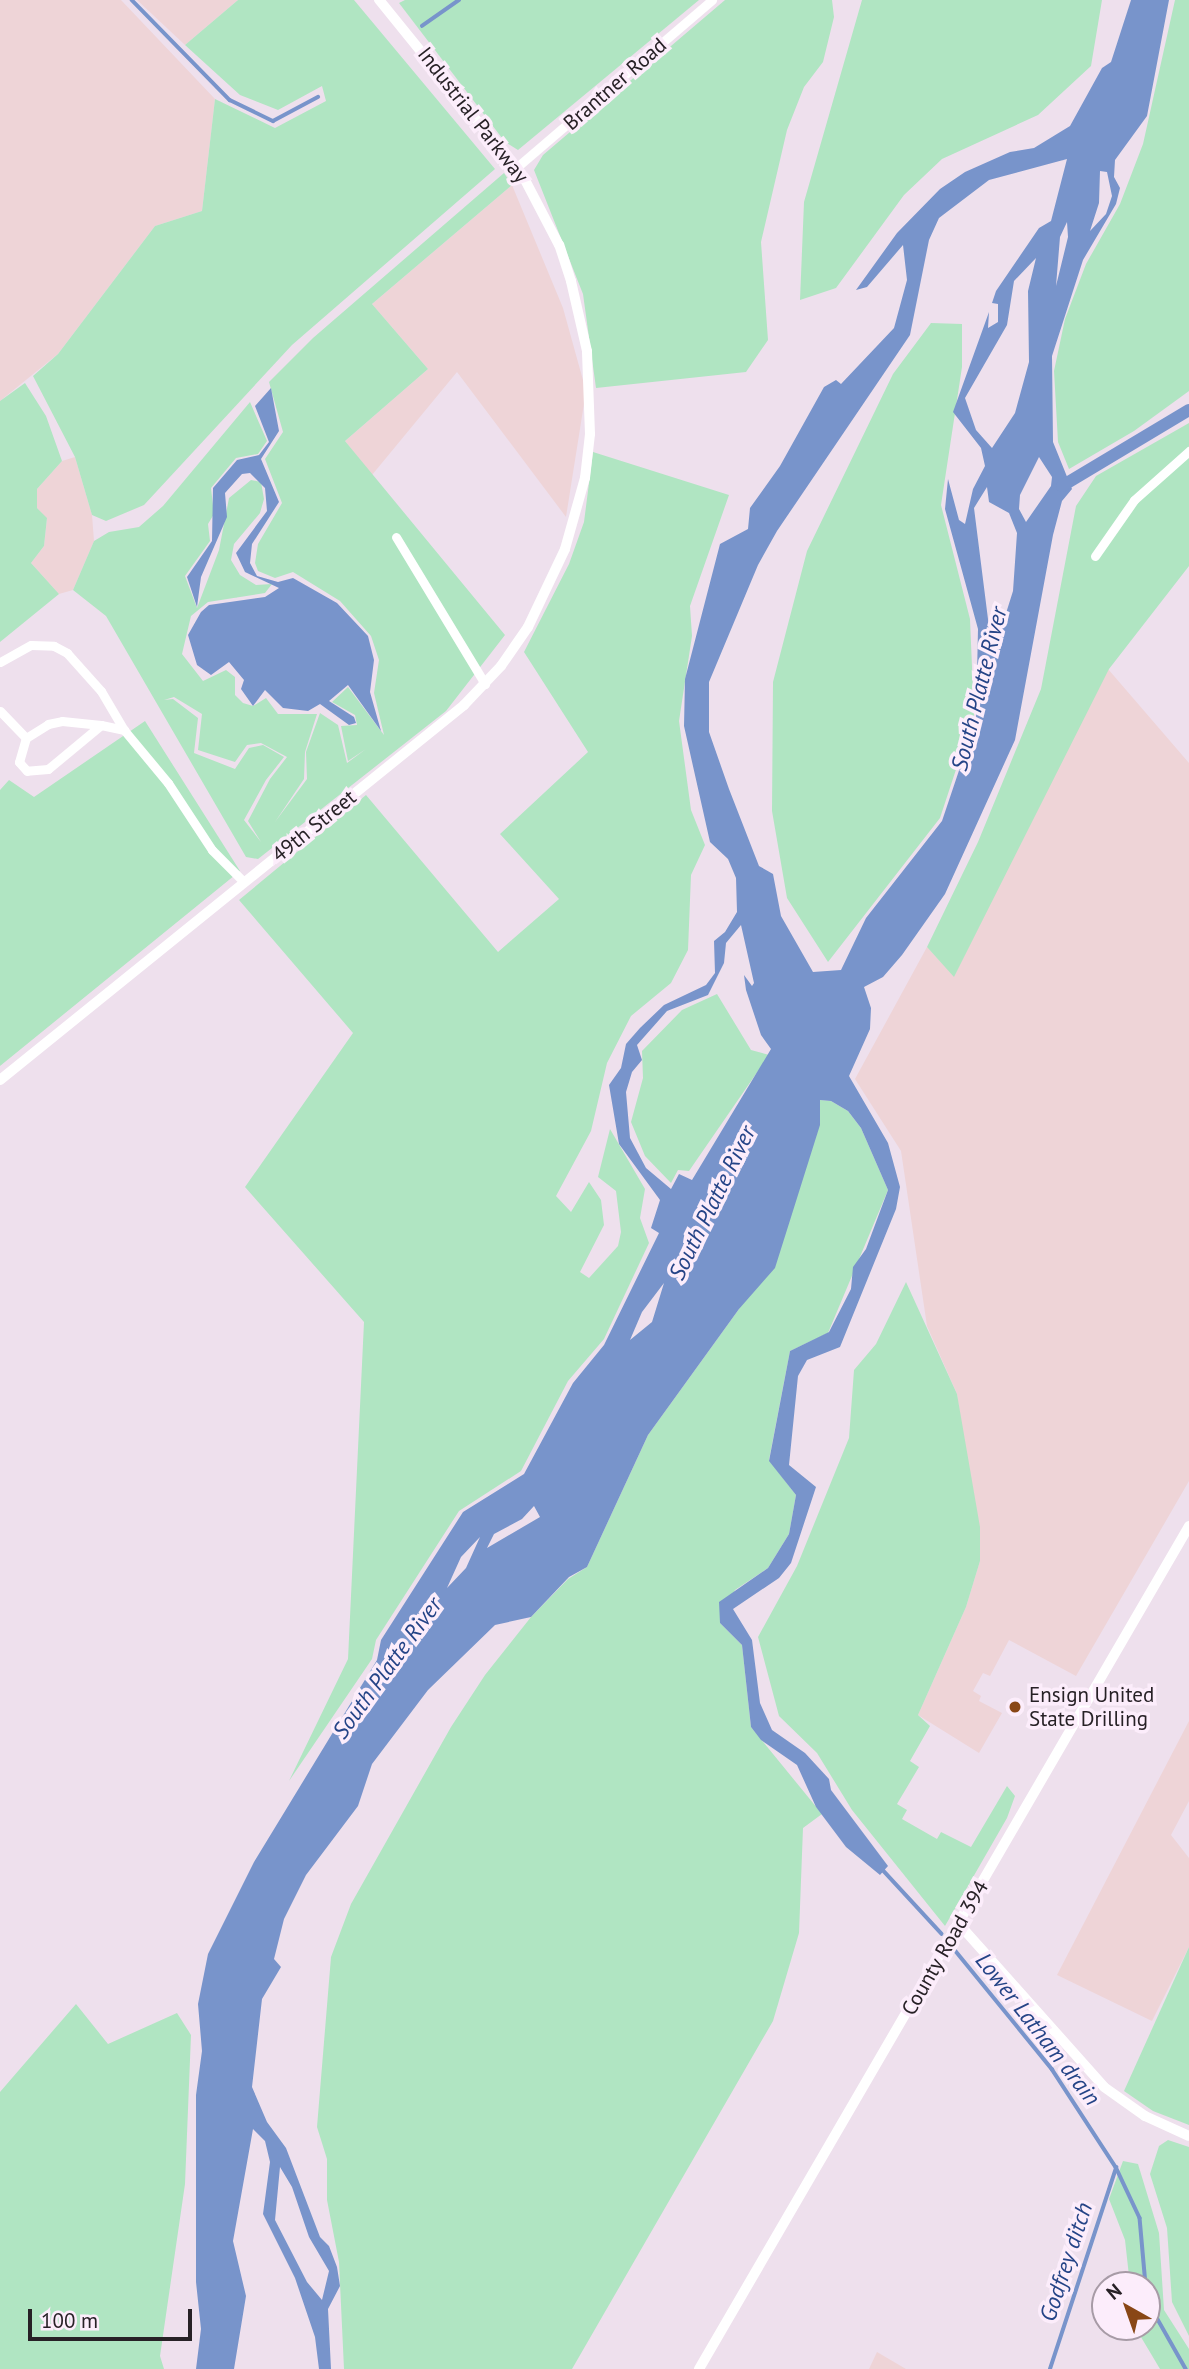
<!DOCTYPE html>
<html>
<head>
<meta charset="utf-8">
<style>
	body { margin:0 }
	#map { position:relative; width:1189px; height:2369px; overflow:hidden; background:#eee0ed; font-family:"PT Sans",sans-serif }
	div>[style] { position:absolute }
	.industrial>* { inset:0; background:#eed4d7 }
	.green>* { inset:0; background:#b0e5c2 }
	.water>* { inset:0; background:#7894cb }
	.stream>* { height:3.5px; margin:-1.75px; padding:0 1.75px; transform-origin:1.75px; border-radius:1.75px; background:#7894cb }
	.canal>* { height:12px; margin:-6px; padding:0 6px; transform-origin:6px; border-radius:6px; background:#7894cb }
	.minor>* { height:9px; margin:-4.5px; padding:0 4.5px; transform-origin:4.5px; border-radius:4.5px; background:#fff }
	.tertiary>* { height:10px; margin:-5px; padding:0 5px; transform-origin:5px; border-radius:5px; background:#fff }
	.dots>* { width:19px; height:19px; translate:-50% -50%; box-sizing:border-box; border:4px solid #fcedfb; border-radius:50% }
	span { translate:-50% -50%; white-space:nowrap; text-align:center; line-height:1.15; -webkit-text-stroke:7px #fcedfb; paint-order:stroke }
	.street-label { font-size:21px; color:#272126 }
	.poi-label { font-size:21px; color:#272126 }
	.left { translate:0 -50%; text-align:left }
	.water-label { font-size:23px; color:#254487; font-style:italic }
	.north { position:absolute; left:1091px; top:2271px; width:70px; height:70px; box-sizing:border-box; background:#fcedfb; border:2px solid #a79ba6; border-radius:50%; rotate:320deg; font-size:19px; font-weight:700; line-height:28px; text-align:center; color:#272126 }
	.north::after { content:''; display:block; margin:auto; width:24px; height:32px; background:#894716; clip-path:polygon(50% 0,100% 100%,50% 72%,0 100%) }
	.scale { position:absolute; left:28px; top:2309px; width:164px; height:32px; box-sizing:border-box; border:4px solid #272126; border-top:0; padding-left:9px; font-size:21px; line-height:24px; white-space:nowrap; color:#272126; -webkit-text-stroke:5px #fcedfb; paint-order:stroke }
</style>
</head>
<body>
<div id="map">
	<div class="industrial">
		<i style="clip-path:polygon(0 0,121px 0,215px 99px,202px 211px,155px 226px,58px 354px,0 401px)"></i>
		<i style="clip-path:polygon(137px 0,238px 0,185px 45px)"></i>
		<i style="clip-path:polygon(512px 185px,563px 308px,586px 391px,566px 517px,457px 372px,372px 475px,345px 441px,428px 369px,372px 304px)"></i>
		<i style="clip-path:polygon(75px 457px,92px 515px,94px 541px,73px 590px,59px 594px,31px 563px,44px 546px,47px 519px,37px 508px,37px 489px,62px 461px)"></i>
		<i style="clip-path:polygon(1108px 669px,1189px 763px,1189px 1481px,1076px 1676px,1009px 1640px,990px 1676px,983px 1673px,973px 1691px,981px 1696px,979px 1701px,1002px 1713px,979px 1753px,918px 1715px,966px 1607px,980px 1561px,957px 1394px,927px 1326px,901px 1151px,855px 1079px,927px 947px,954px 976px)"></i>
		<i style="clip-path:polygon(1189px 1721px,1189px 1801px,1171px 1835px,1189px 1858px,1189px 1947px,1152px 2021px,1057px 1975px)"></i>
		<i style="clip-path:polygon(877px 2352px,906px 2369px,869px 2369px)"></i>
	</div>
	<div class="green">
		<i style="clip-path:polygon(238px 0,354px 0,495px 169px,292px 345px,144px 505px,106px 521px,92px 515px,75px 457px,33px 376px,58px 354px,155px 226px,202px 211px,215px 99px,275px 128px,326px 101px,322px 86px,278px 110px,240px 95px,185px 45px)"></i>
		<i style="clip-path:polygon(405px 0,699px 0,518px 150px,505px 142px,399px 3px)"></i>
		<i style="clip-path:polygon(725px 0,832px 0,834px 17px,823px 62px,804px 87px,787px 130px,761px 242px,768px 340px,746px 372px,596px 388px,583px 294px,534px 170px,543px 155px)"></i>
		<i style="clip-path:polygon(862px 0,1102px 0,1091px 66px,1038px 115px,942px 159px,904px 195px,836px 288px,800px 300px,804px 202px)"></i>
		<i style="clip-path:polygon(1175px 0,1189px 0,1189px 391px,1134px 431px,1069px 469px,1058px 442px,1054px 371px,1065px 319px,1086px 264px,1120px 204px,1143px 144px)"></i>
		<i style="clip-path:polygon(evenodd,504px 173px,512px 185px,372px 304px,428px 369px,345px 441px,505px 635px,446px 711px,258px 859px,246px 857px,106px 616px,73px 590px,94px 541px,109px 532px,139px 527px,163px 506px,250px 402px,267px 441px,258px 454px,236px 458px,211px 488px,214px 514px,208px 524px,210px 541px,185px 576px,197px 608px,219px 550px,229px 498px,251px 480px,261px 482px,264px 499px,260px 513px,234px 544px,231px 560px,240px 575px,256px 585px,272px 584px,265px 593px,208px 602px,191px 616px,182px 654px,203px 681px,226px 670px,235px 677px,235px 695px,243px 703px,253px 706px,266px 698px,278px 714px,317px 714px,305px 752px,304px 779px,275px 822px,307px 779px,306px 752px,320px 713px,338px 725px,347px 763px,366px 749px,348px 761px,341px 726px,357px 725px,355px 715px,332px 702px,348px 687px,384px 735px,374px 693px,379px 660px,371px 636px,340px 601px,293px 572px,275px 578px,258px 571px,255px 563px,258px 544px,282px 503px,265px 459px,283px 432px,269px 382px,313px 338px,504px 173px,174px 697px,202px 714px,198px 750px,235px 762px,247px 745px,261px 743px,287px 757px,270px 779px,248px 821px,261px 842px,244px 820px,266px 780px,284px 757px,263px 745px,249px 748px,235px 769px,194px 753px,198px 718px,173px 699px,164px 700px,174px 697px)"></i>
		<i style="clip-path:polygon(931px 323px,962px 324px,962px 367px,941px 505px,970px 619px,974px 715px,940px 818px,828px 962px,787px 898px,772px 811px,773px 682px,807px 551px,893px 374px)"></i>
		<i style="clip-path:polygon(25px 383px,46px 416px,62px 461px,37px 489px,37px 508px,47px 518px,44px 546px,31px 563px,59px 594px,0 642px,0 401px)"></i>
		<i style="clip-path:polygon(1189px 423px,1189px 566px,1109px 669px,954px 977px,927px 947px,978px 842px,1041px 689px,1076px 506px,1096px 476px)"></i>
		<i style="clip-path:polygon(593px 452px,729px 495px,690px 606px,692px 636px,679px 721px,691px 810px,705px 845px,691px 875px,688px 950px,671px 983px,631px 1016px,607px 1063px,591px 1131px,556px 1196px,571px 1212px,589px 1182px,601px 1200px,604px 1225px,580px 1272px,589px 1278px,618px 1246px,621px 1232px,616px 1191px,598px 1177px,610px 1129px,645px 1189px,640px 1218px,649px 1243px,604px 1339px,568px 1381px,521px 1471px,459px 1511px,376px 1640px,372px 1659px,289px 1781px,348px 1659px,364px 1322px,245px 1187px,353px 1033px,239px 900px,366px 795px,498px 952px,559px 899px,500px 834px,588px 752px,524px 652px,569px 564px,584px 522px)"></i>
		<i style="clip-path:polygon(145px 721px,240px 871px,0 1066px,0 790px,9px 780px,34px 797px)"></i>
		<i style="clip-path:polygon(717px 994px,751px 1050px,769px 1055px,689px 1171px,678px 1170px,671px 1183px,645px 1156px,631px 1122px,643px 1078px,642px 1051px,682px 1010px)"></i>
		<i style="clip-path:polygon(820px 1100px,831px 1101px,848px 1111px,861px 1128px,888px 1190px,828px 1333px,790px 1351px,769px 1460px,796px 1495px,789px 1534px,768px 1568px,735px 1590px,720px 1623px,742px 1645px,751px 1727px,822px 1814px,803px 1828px,799px 1933px,773px 2021px,572px 2369px,344px 2369px,339px 2262px,327px 2200px,327px 2159px,317px 2127px,331px 1957px,351px 1904px,451px 1727px,485px 1675px,531px 1617px,568px 1579px,587px 1567px,648px 1435px,739px 1309px)"></i>
		<i style="clip-path:polygon(906px 1282px,957px 1394px,980px 1527px,980px 1561px,966px 1607px,918px 1715px,930px 1726px,910px 1761px,919px 1767px,897px 1804px,907px 1810px,902px 1819px,937px 1839px,941px 1832px,971px 1847px,1007px 1786px,1015px 1796px,1007px 1818px,945px 1926px,852px 1810px,817px 1753px,779px 1716px,758px 1637px,797px 1566px,849px 1438px,854px 1370px,876px 1344px)"></i>
		<i style="clip-path:polygon(1189px 1947px,1189px 2125px,1153px 2111px,1124px 2091px)"></i>
		<i style="clip-path:polygon(76px 2004px,108px 2044px,177px 2013px,191px 2035px,185px 2184px,160px 2356px,164px 2369px,0 2369px,0 2092px)"></i>
		<i style="clip-path:polygon(1168px 2140px,1189px 2147px,1189px 2336px,1172px 2302px,1167px 2228px,1150px 2174px,1159px 2146px)"></i>
		<i style="clip-path:polygon(1123px 2161px,1138px 2164px,1159px 2233px,1164px 2310px,1189px 2349px,1189px 2369px,1160px 2369px,1135px 2327px,1147px 2327px,1147px 2285px,1130px 2285px,1125px 2240px,1109px 2199px)"></i>
	</div>
	<div class="water">
		<i style="clip-path:polygon(evenodd,1131px 0,1169px 0,1147px 116px,1115px 160px,1114px 177px,1120px 188px,1116px 204px,1083px 260px,1052px 356px,1053px 442px,1072px 489px,1062px 501px,1053px 535px,1015px 740px,945px 894px,902px 955px,883px 977px,864px 987px,871px 1008px,870px 1029px,849px 1076px,888px 1143px,900px 1187px,896px 1209px,840px 1347px,807px 1360px,798px 1376px,789px 1465px,816px 1487px,791px 1563px,779px 1578px,733px 1609px,752px 1640px,760px 1703px,772px 1730px,805px 1753px,829px 1779px,831px 1790px,888px 1866px,880px 1875px,846px 1847px,816px 1807px,797px 1765px,761px 1740px,751px 1727px,742px 1645px,720px 1623px,719px 1602px,768px 1568px,789px 1534px,796px 1495px,769px 1461px,790px 1351px,829px 1332px,851px 1289px,853px 1267px,866px 1249px,888px 1190px,861px 1128px,848px 1111px,831px 1101px,820px 1100px,820px 1125px,775px 1268px,739px 1309px,648px 1435px,587px 1567px,569px 1577px,531px 1617px,495px 1625px,428px 1690px,372px 1764px,358px 1806px,306px 1875px,284px 1919px,274px 1959px,281px 1967px,262px 1999px,252px 2087px,267px 2122px,286px 2148px,320px 2237px,329px 2246px,337px 2267px,340px 2286px,328px 2309px,331px 2369px,319px 2369px,315px 2337px,295px 2278px,263px 2214px,270px 2162px,265px 2141px,253px 2129px,233px 2241px,246px 2296px,234px 2369px,196px 2369px,201px 2329px,196px 2282px,196px 2095px,202px 2051px,198px 2004px,208px 1954px,254px 1862px,377px 1660px,381px 1640px,463px 1512px,524px 1474px,573px 1383px,604px 1345px,659px 1233px,651px 1228px,660px 1200px,619px 1144px,609px 1085px,621px 1068px,626px 1044px,640px 1028px,664px 1005px,706px 985px,715px 973px,714px 941px,725px 932px,737px 912px,736px 878px,728px 859px,710px 842px,684px 726px,685px 679px,720px 544px,748px 529px,750px 508px,780px 466px,824px 387px,836px 380px,841px 384px,894px 328px,907px 280px,903px 245px,867px 287px,856px 290px,897px 233px,940px 189px,965px 172px,1010px 152px,1034px 148px,1070px 126px,1102px 68px,1111px 62px,1131px 0,1067px 159px,1051px 221px,1039px 228px,996px 291px,992px 303px,998px 304px,998px 322px,988px 328px,989px 312px,953px 412px,981px 448px,985px 466px,973px 489px,965px 524px,959px 520px,948px 479px,945px 509px,978px 629px,976px 720px,942px 821px,866px 918px,841px 970px,813px 972px,781px 916px,773px 874px,759px 866px,729px 789px,709px 732px,709px 682px,758px 565px,777px 531px,910px 335px,929px 240px,939px 218px,989px 180px,1067px 159px,1131px 0,1100px 171px,1107px 172px,1112px 196px,1106px 214px,1090px 231px,1099px 203px,1100px 171px,1131px 0,1067px 222px,1068px 237px,1056px 286px,1060px 237px,1067px 222px,1131px 0,1036px 258px,1028px 291px,1029px 362px,1015px 413px,992px 448px,976px 430px,965px 398px,1007px 325px,1014px 281px,1036px 258px,1131px 0,1039px 457px,1052px 477px,1051px 486px,1026px 522px,1019px 509px,1020px 495px,1039px 457px,1131px 0,987px 487px,989px 502px,1009px 513px,1017px 533px,1013px 591px,1002px 626px,989px 627px,974px 508px,987px 487px,1131px 0,741px 925px,754px 983px,752px 986px,744px 975px,746px 990px,761px 1035px,771px 1049px,692px 1180px,679px 1174px,671px 1189px,646px 1168px,630px 1138px,626px 1092px,632px 1072px,642px 1060px,637px 1045px,667px 1011px,708px 995px,724px 963px,726px 943px,741px 925px,1131px 0,664px 1283px,652px 1322px,630px 1340px,642px 1312px,664px 1283px,1131px 0,534px 1506px,540px 1517px,487px 1548px,494px 1534px,522px 1519px,534px 1506px,1131px 0,480px 1537px,466px 1568px,447px 1588px,461px 1557px,480px 1537px,1131px 0,280px 2167px,292px 2187px,309px 2237px,329px 2271px,322px 2300px,307px 2282px,275px 2220px,280px 2167px)"></i>
		<i style="clip-path:polygon(271px 388px,279px 431px,261px 459px,279px 502px,252px 544px,250px 563px,257px 576px,278px 582px,293px 578px,337px 603px,368px 636px,374px 660px,370px 692px,381px 731px,348px 685px,329px 701px,354px 717px,356px 723px,349px 725px,320px 704px,308px 711px,283px 708px,265px 690px,253px 706px,241px 689px,244px 680px,229px 662px,211px 675px,197px 665px,188px 635px,201px 612px,209px 605px,265px 597px,279px 588px,245px 572px,236px 553px,267px 511px,265px 488px,250px 473px,242px 474px,225px 493px,227px 517px,201px 577px,197px 607px,187px 577px,212px 541px,213px 488px,237px 460px,259px 455px,269px 442px,255px 406px)"></i>
	</div>
	<div class="stream">
		<i style="left:132px;top:0;width:140px;rotate:45.6deg"></i>
		<i style="left:230px;top:100px;width:48px;rotate:26deg"></i>
		<i style="left:273px;top:121px;width:51px;rotate:-28.1deg"></i>
		<i style="left:422px;top:26px;width:45px;rotate:-35.1deg"></i>
		<i style="left:882px;top:1869px;width:88px;rotate:47.3deg"></i>
		<i style="left:955px;top:1950px;width:154px;rotate:50.8deg"></i>
		<i style="left:1052px;top:2069px;width:117px;rotate:56.9deg"></i>
		<i style="left:1116px;top:2167px;width:56px;rotate:64.8deg"></i>
		<i style="left:1140px;top:2218px;width:67px;rotate:84.9deg"></i>
		<i style="left:1147px;top:2300px;width:79px;rotate:60.5deg"></i>
		<i style="left:1050px;top:2369px;width:212px;rotate:-71.8deg"></i>
	</div>
	<div class="canal">
		<i style="left:1062px;top:486px;width:148px;rotate:-30.9deg"></i>
	</div>
	<div class="minor">
		<i style="left:517px;top:167px;width:257px;rotate:-40.6deg"></i>
		<i style="left:396px;top:537px;width:172px;rotate:58.8deg"></i>
		<i style="left:1095px;top:556px;width:68px;rotate:-55.1deg"></i>
		<i style="left:1134px;top:500px;width:74px;rotate:-41.7deg"></i>
		<i style="left:0;top:662px;width:35px;rotate:-29deg"></i>
		<i style="left:31px;top:645px;width:23px;rotate:2deg"></i>
		<i style="left:54px;top:646px;width:15px;rotate:28deg"></i>
		<i style="left:67px;top:653px;width:51px;rotate:48.2deg"></i>
		<i style="left:101px;top:691px;width:45px;rotate:59.5deg"></i>
		<i style="left:0;top:711px;width:37px;rotate:46deg"></i>
		<i style="left:101px;top:725px;width:69px;rotate:140.3deg"></i>
		<i style="left:48px;top:769px;width:21px;rotate:175deg"></i>
		<i style="left:27px;top:771px;width:12px;rotate:-132deg"></i>
		<i style="left:19px;top:762px;width:25px;rotate:-74deg"></i>
		<i style="left:26px;top:738px;width:26px;rotate:-32deg"></i>
		<i style="left:48px;top:724px;width:14px;rotate:-12deg"></i>
		<i style="left:62px;top:721px;width:39px;rotate:6deg"></i>
		<i style="left:101px;top:725px;width:24px;rotate:12deg"></i>
		<i style="left:124px;top:730px;width:69px;rotate:50.3deg"></i>
		<i style="left:168px;top:783px;width:80px;rotate:56.7deg"></i>
		<i style="left:212px;top:850px;width:45px;rotate:45deg"></i>
	</div>
	<div class="tertiary">
		<i style="left:0;top:1080px;width:597px;rotate:-38.94deg"></i>
		<i style="left:464px;top:705px;width:54px;rotate:-46.5deg"></i>
		<i style="left:501px;top:666px;width:47px;rotate:-55.3deg"></i>
		<i style="left:528px;top:627px;width:86px;rotate:-64.6deg"></i>
		<i style="left:565px;top:549px;width:74px;rotate:-74.3deg"></i>
		<i style="left:585px;top:478px;width:44px;rotate:-83.5deg"></i>
		<i style="left:590px;top:434px;width:83px;rotate:-92.1deg"></i>
		<i style="left:587px;top:351px;width:72px;rotate:-102.9deg"></i>
		<i style="left:571px;top:281px;width:38px;rotate:-108deg"></i>
		<i style="left:559px;top:245px;width:73px;rotate:-117.6deg"></i>
		<i style="left:525px;top:180px;width:232px;rotate:-129deg"></i>
		<i style="left:959px;top:1924px;width:218px;rotate:48.3deg"></i>
		<i style="left:1104px;top:2087px;width:50px;rotate:35.3deg"></i>
		<i style="left:1145px;top:2116px;width:48px;rotate:24.4deg"></i>
		<i style="left:699px;top:2369px;width:975px;rotate:-59.83deg"></i>
	</div>
	<div class="dots">
		<i style="left:1015px;top:1707px;background:#894716"></i>
	</div>
	<div class="street-label">
		<span style="left:615px;top:84px;rotate:-41deg">Brantner Road</span>
		<span style="left:473px;top:115px;rotate:52deg">Industrial Parkway</span>
		<span style="left:314px;top:826px;rotate:-39deg">49th Street</span>
		<span style="left:945px;top:1948px;rotate:-60deg">County Road 394</span>
	</div>
	<div class="poi-label">
		<span class="left" style="left:1029px;top:1707px">Ensign United<br>State Drilling</span>
	</div>
	<div class="water-label">
		<span style="left:979px;top:689px;rotate:-76deg">South Platte River</span>
		<span style="left:712px;top:1203px;rotate:-64deg">South Platte River</span>
		<span style="left:387px;top:1668px;rotate:-54deg">South Platte River</span>
		<span style="left:1038px;top:2029px;rotate:52deg">Lower Latham drain</span>
		<span style="left:1066px;top:2262px;rotate:-72deg">Godfrey ditch</span>
	</div>
	<div class="north">N</div>
	<div class="scale">100 m</div>
</div>
</body>
</html>
